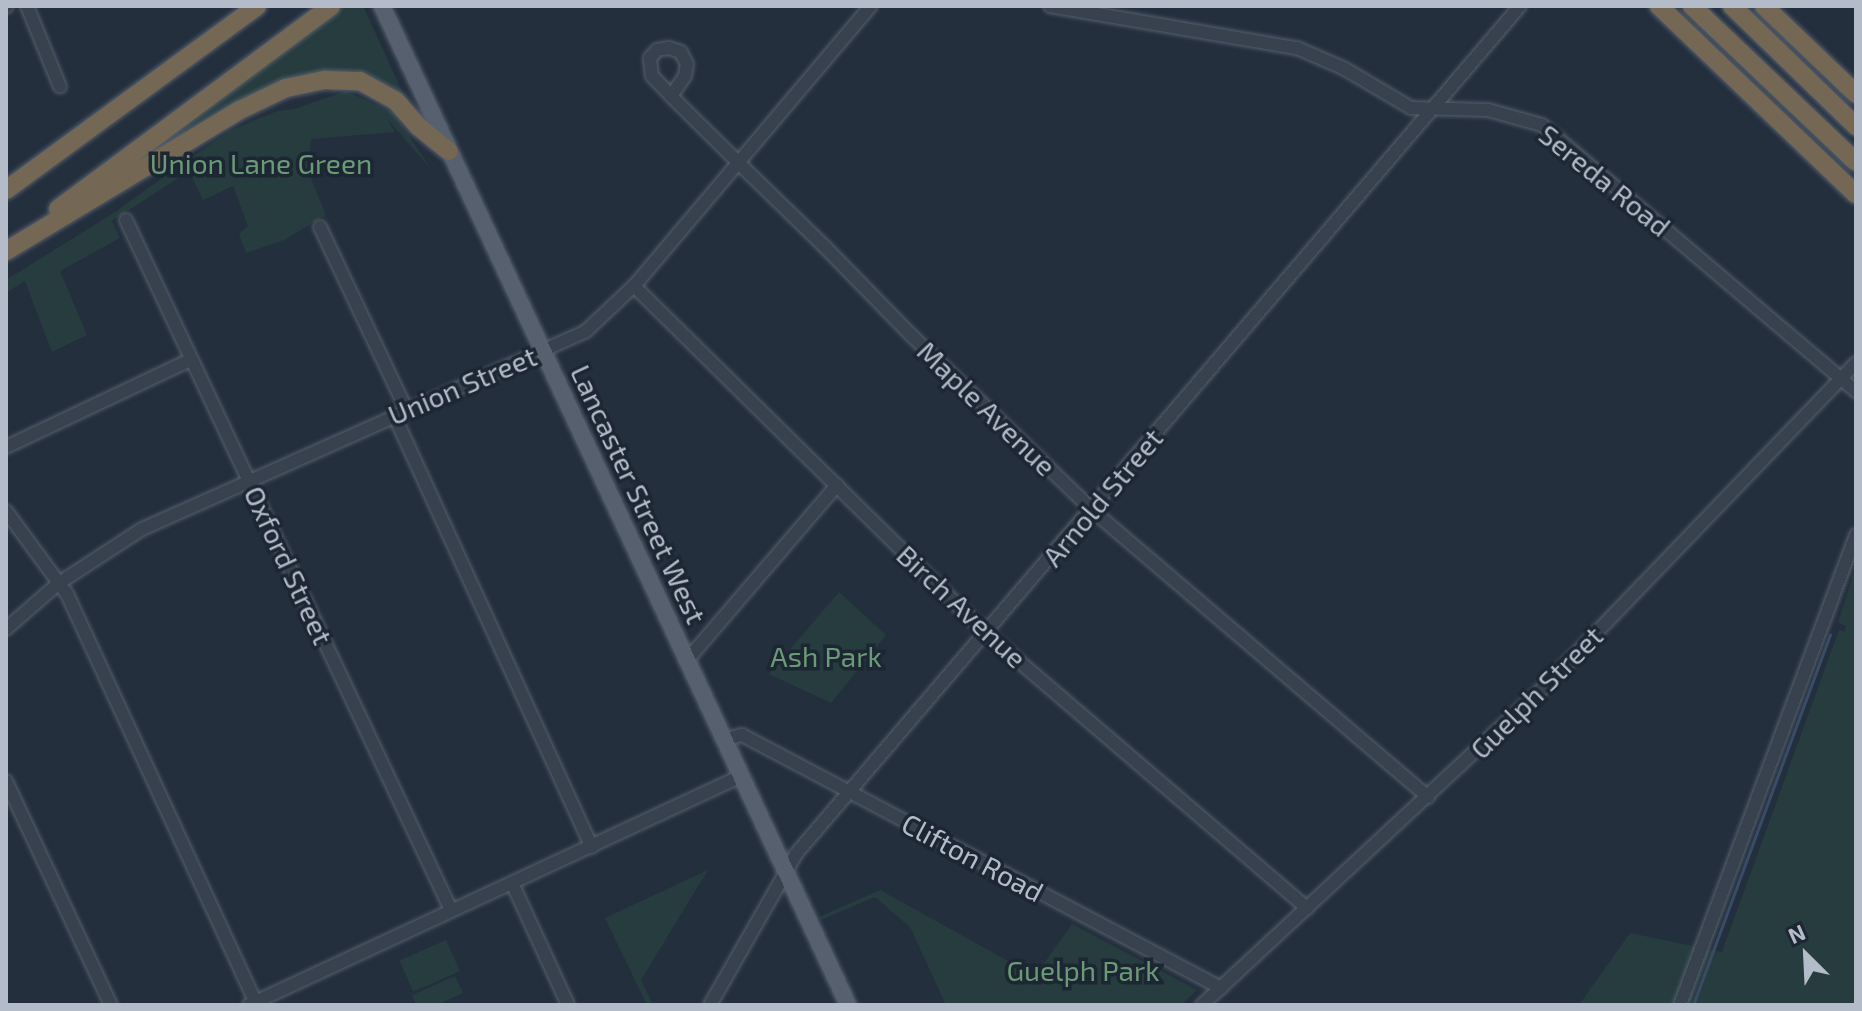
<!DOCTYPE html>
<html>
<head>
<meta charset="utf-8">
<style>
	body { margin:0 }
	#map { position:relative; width:1862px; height:1011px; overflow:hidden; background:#242f3e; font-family:"Exo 2",sans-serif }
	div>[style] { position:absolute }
	.green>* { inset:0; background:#263c3f; transform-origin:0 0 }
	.stream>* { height:3px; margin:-1.5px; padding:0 1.5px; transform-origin:1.5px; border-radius:1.5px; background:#394c67 }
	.roads { filter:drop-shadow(0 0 2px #565f6c) drop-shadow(0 0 2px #565f6c) }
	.minor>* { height:12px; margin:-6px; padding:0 6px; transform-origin:6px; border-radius:6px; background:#38414e }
	.major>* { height:16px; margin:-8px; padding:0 8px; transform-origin:8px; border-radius:8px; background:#56606e }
	.highway>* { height:18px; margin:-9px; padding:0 9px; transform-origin:9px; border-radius:9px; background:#746855 }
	span { translate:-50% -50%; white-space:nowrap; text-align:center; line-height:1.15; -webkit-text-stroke:7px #1d2633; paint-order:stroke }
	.park-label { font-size:28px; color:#6b9a76 }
	.street-label { font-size:28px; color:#b4bcc9 }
	.frame { position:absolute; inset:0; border:8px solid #b4bcc9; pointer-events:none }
	.north { position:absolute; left:1766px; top:915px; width:80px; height:80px; -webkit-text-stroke:6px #1d2633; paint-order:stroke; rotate:336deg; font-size:22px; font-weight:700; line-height:32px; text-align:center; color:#b4bcc9 }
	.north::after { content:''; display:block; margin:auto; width:28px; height:36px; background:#b4bcc9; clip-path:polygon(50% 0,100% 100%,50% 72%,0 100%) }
</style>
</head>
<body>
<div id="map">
	<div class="green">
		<i style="clip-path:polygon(344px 6px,363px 6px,406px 100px,323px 71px,297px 76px,264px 89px,136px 166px,131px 162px)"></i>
		<i style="clip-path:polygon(346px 91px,394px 113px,431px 169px,387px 119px,395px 132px,311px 139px,308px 171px,326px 215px,284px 240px,246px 253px,239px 234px,248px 226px,233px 186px,203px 200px,189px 171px,112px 221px,120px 238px,60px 271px,87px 335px,52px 352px,25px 281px,6px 293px,6px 280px,109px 216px,229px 131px,277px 111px,295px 109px)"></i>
		<i style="clip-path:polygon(1856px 566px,1856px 1005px,1579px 1005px,1630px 933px,1722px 952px,1839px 630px,1844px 632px,1846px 626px,1838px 622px)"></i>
		<i style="clip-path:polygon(839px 592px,886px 635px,831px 703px,769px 674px)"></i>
		<i style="clip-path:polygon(708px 870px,641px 980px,653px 1005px,647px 1005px,605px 918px)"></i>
		<i style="clip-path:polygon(880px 890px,1035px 976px,1072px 924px,1197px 990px,1181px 1005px,946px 1005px,910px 927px,875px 897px,821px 920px,819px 917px)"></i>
		<i style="left:446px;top:940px;width:34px;height:51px;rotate:66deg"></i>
		<i style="clip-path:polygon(455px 976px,463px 993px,437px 1005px,416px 1005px,412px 995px)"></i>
	</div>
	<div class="stream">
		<i style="left:1693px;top:1005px;width:395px;rotate:-69.7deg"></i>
	</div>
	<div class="roads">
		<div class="minor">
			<i style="left:27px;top:6px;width:87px;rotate:67.8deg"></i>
			<i style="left:1050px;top:6px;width:251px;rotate:9.7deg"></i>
			<i style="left:1297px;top:48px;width:52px;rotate:23.6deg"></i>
			<i style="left:1345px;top:69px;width:77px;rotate:30.6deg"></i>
			<i style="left:1411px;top:108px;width:77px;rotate:1.5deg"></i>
			<i style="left:1488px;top:110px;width:56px;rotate:15.5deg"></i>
			<i style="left:1542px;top:125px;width:412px;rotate:40.3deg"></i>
			<i style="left:6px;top:7px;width:1px;rotate:-45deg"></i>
			<i style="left:671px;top:96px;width:24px;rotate:-55deg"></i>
			<i style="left:685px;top:76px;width:12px;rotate:-81deg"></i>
			<i style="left:687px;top:64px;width:13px;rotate:-117deg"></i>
			<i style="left:681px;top:52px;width:13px;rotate:-162deg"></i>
			<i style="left:669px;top:48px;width:12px;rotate:171deg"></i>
			<i style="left:657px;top:50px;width:11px;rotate:131deg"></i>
			<i style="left:650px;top:58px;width:18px;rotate:84deg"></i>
			<i style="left:652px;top:76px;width:28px;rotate:46deg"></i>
			<i style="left:671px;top:96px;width:117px;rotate:44.7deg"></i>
			<i style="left:754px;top:178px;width:100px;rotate:44.2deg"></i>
			<i style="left:826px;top:248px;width:120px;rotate:45.7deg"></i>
			<i style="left:910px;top:334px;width:253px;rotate:44deg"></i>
			<i style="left:1092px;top:510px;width:442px;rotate:40.5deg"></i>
			<i style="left:126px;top:220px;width:763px;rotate:64.78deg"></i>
			<i style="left:320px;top:227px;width:201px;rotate:64.7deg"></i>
			<i style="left:634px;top:286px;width:494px;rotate:44.6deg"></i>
			<i style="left:986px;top:633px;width:423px;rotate:40.6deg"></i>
			<i style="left:394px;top:415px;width:475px;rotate:65.4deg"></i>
			<i style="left:6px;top:447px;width:204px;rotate:-25.3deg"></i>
			<i style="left:6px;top:511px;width:103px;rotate:53.7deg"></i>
			<i style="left:67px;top:594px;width:453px;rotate:65.2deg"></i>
			<i style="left:6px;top:629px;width:70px;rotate:-41deg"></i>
			<i style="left:59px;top:583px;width:99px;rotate:-33deg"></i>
			<i style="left:142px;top:529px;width:486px;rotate:-24deg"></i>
			<i style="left:586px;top:331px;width:66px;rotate:-43.2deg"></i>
			<i style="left:634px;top:286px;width:367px;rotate:-49.8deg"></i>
			<i style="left:688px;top:659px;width:229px;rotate:-49.4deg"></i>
			<i style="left:723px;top:740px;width:20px;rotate:-15deg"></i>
			<i style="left:742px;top:735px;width:542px;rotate:27.84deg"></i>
			<i style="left:6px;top:781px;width:247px;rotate:64.9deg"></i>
			<i style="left:512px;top:883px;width:134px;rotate:65.3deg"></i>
			<i style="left:249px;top:1005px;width:540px;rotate:-24.95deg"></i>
			<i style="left:710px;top:1005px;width:174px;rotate:-60.3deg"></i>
			<i style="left:796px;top:854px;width:1115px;rotate:-49.51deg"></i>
			<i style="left:1202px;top:1005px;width:470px;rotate:-42.9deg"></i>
			<i style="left:1546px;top:685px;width:447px;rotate:-46.1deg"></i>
			<i style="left:1680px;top:1005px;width:502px;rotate:-69.47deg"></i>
		</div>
		<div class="major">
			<i style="left:382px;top:6px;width:1102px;rotate:64.99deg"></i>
		</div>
		<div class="highway">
			<i style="left:1659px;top:6px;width:272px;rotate:43.7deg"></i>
			<i style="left:1692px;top:6px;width:226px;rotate:43.6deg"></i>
			<i style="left:1732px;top:6px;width:173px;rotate:44.1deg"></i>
			<i style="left:1764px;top:6px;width:127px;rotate:43.7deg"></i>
			<i style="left:6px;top:190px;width:311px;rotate:-36.2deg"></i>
			<i style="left:58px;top:209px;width:340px;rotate:-36.6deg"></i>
			<i style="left:6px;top:251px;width:273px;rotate:-31.1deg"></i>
			<i style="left:240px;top:110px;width:51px;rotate:-25.6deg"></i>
			<i style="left:286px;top:88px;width:40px;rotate:-12deg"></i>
			<i style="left:325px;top:80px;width:35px;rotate:2deg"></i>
			<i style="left:360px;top:81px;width:41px;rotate:29.1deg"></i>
			<i style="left:396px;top:101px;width:35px;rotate:49deg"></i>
			<i style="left:419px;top:127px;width:38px;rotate:39deg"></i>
		</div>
	</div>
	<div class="park-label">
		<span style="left:261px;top:163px">Union Lane Green</span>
		<span style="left:826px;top:656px">Ash Park</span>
		<span style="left:1083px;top:970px">Guelph Park</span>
	</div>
	<div class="street-label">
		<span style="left:1605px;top:180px;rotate:39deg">Sereda Road</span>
		<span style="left:462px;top:385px;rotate:-23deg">Union Street</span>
		<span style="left:987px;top:408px;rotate:44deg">Maple Avenue</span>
		<span style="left:639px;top:494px;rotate:65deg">Lancaster Street West</span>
		<span style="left:1102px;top:497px;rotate:-50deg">Arnold Street</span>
		<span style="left:289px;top:565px;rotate:65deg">Oxford Street</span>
		<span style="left:962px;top:606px;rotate:43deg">Birch Avenue</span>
		<span style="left:1536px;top:692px;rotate:-45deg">Guelph Street</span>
		<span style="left:973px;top:857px;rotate:28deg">Clifton Road</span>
	</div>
	<div class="frame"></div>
	<div class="north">N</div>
</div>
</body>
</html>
